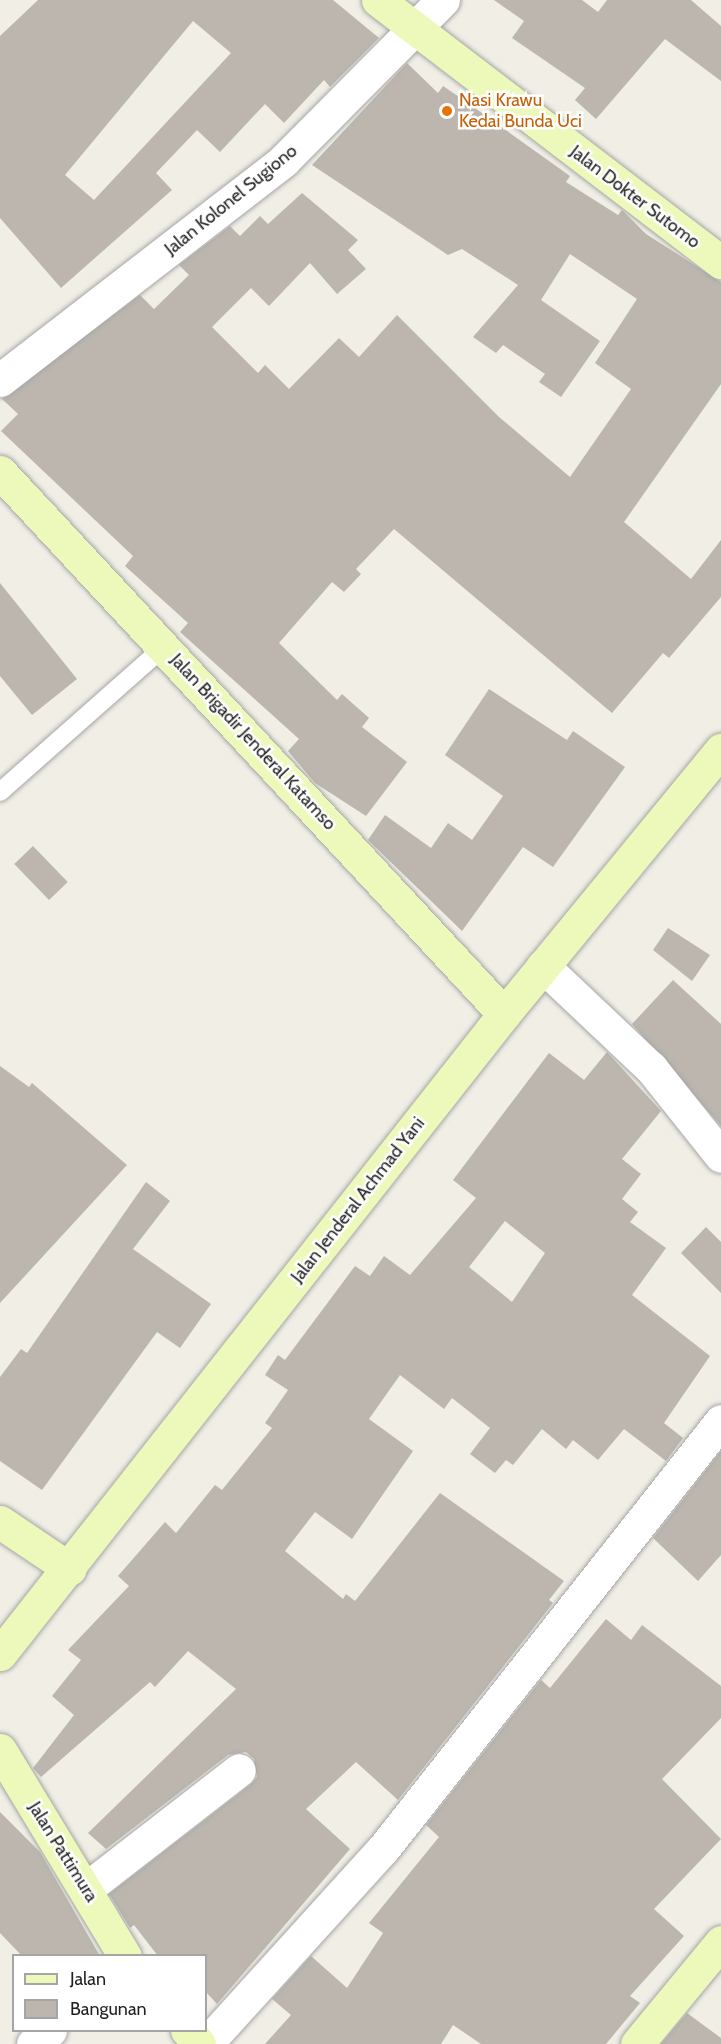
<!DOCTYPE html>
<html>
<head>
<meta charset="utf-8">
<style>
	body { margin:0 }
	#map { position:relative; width:721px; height:2044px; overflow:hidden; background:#f0eee5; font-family:Cabin,sans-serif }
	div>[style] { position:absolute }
	.building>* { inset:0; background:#bcb6ae; transform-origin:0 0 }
	.roads { filter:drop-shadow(0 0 2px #a6a6a6) drop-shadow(0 0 2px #a6a6a6) }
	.lane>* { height:18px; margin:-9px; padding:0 9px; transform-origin:9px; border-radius:9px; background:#fff }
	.street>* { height:33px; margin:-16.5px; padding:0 16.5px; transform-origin:16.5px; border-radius:16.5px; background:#fff }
	.secondary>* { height:33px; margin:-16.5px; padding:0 16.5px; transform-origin:16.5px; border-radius:16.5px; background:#ecf9ba }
	.dots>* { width:16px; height:16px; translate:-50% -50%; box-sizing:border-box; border:3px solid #fff; border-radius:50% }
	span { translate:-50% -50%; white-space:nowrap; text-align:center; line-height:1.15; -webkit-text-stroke:5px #fff; paint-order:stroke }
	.food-label { font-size:18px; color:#c56008 }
	.left { translate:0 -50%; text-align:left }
	.street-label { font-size:18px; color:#1f1f1f }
	.legend { position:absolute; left:12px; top:1954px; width:195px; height:78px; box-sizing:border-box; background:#fff; border:2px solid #a5a5a5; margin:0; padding:8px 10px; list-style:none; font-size:18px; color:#1f1f1f }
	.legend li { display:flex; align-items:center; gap:12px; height:30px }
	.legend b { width:30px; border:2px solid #a5a5a5 }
</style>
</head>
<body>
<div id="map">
	<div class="building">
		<i style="clip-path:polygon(evenodd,38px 0,333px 0,379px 38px,330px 87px,324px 80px,284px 123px,265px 104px,220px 152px,197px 130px,156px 173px,172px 190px,61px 288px,0 218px,0 36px,38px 0,193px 21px,231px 53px,94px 200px,65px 175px,193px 21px)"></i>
		<i style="clip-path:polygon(494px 0,582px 0,598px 12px,607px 0,691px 0,721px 26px,721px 81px,665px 39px,596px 119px,575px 100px,585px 88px,512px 38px,524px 21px)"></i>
		<i style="clip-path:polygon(407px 63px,438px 93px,443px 86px,468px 103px,570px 176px,566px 182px,618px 215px,622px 210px,646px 234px,721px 282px,721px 384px,624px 522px,691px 579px,721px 540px,721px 597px,669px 658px,663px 653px,612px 713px,394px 529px,356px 569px,361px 574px,344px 592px,332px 582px,279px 643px,337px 700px,342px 694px,369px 718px,362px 727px,407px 762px,366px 816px,315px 783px,288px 751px,299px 739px,180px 632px,188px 623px,125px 566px,133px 556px,1px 431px,18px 414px,2px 399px,140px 295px,154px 309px,189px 275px,179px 265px,230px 226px,240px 236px,260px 216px,268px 224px,302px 193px,358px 240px,348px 250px,366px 269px,337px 294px,310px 263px,269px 306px,251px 288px,212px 327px,258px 373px,265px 365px,289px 389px,339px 338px,359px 357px,397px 315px,499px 417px,570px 477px,631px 389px,595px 363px,637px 299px,570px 254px,541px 300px,600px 341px,561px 397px,539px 382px,545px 374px,503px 345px,496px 353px,473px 337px,518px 285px,462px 249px,448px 255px,312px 165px)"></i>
		<i style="clip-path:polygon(0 583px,77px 679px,32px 715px,0 676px)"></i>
		<i style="clip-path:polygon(489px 689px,567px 740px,573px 731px,625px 767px,553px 867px,523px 847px,462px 931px,368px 840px,385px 815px,431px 848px,448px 823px,472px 840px,503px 796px,445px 755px)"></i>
		<i style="left:33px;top:846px;width:50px;height:26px;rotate:46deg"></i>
		<i style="clip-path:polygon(668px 928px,710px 955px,692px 981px,653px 950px)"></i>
		<i style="clip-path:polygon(673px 980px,721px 1024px,721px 1126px,632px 1024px)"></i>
		<i style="clip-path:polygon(evenodd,607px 1052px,661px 1111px,622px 1159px,641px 1174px,622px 1199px,638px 1212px,630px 1222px,666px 1248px,632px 1295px,710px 1356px,664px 1423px,683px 1438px,666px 1461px,624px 1429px,598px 1460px,573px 1440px,566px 1449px,542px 1429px,513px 1465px,506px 1460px,495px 1473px,470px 1454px,490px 1428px,452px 1398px,444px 1409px,400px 1375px,369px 1419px,413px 1451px,352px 1539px,315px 1512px,285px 1551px,343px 1599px,346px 1594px,355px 1601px,440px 1493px,564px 1581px,549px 1600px,553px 1603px,398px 1800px,356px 1762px,306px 1809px,350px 1849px,217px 2004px,206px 1992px,206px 1956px,158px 1956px,134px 1925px,130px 1928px,109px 1894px,250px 1785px,257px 1777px,254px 1759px,246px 1752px,228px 1755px,106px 1849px,88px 1833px,236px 1689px,188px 1651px,155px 1687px,150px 1682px,41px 1777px,33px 1768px,74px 1715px,52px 1696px,81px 1660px,68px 1650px,129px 1586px,118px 1576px,165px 1522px,176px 1533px,215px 1485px,222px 1490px,272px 1428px,265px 1423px,288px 1390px,265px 1375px,278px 1355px,285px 1360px,355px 1266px,370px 1276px,384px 1256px,410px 1275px,476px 1198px,453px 1180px,549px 1053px,584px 1080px,607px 1052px,505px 1221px,545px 1253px,512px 1302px,469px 1267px,505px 1221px)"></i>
		<i style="clip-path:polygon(0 1066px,29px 1087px,32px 1083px,127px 1165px,0 1303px)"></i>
		<i style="clip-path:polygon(146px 1182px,170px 1201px,133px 1249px,211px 1304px,180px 1348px,157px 1332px,42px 1490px,0 1461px,0 1377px,21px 1349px,27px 1353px)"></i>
		<i style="clip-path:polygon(706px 1227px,721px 1242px,721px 1293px,681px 1253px)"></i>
		<i style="clip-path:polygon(721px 1451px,721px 1555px,698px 1581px,653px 1538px)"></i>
		<i style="clip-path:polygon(606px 1619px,631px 1640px,642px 1625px,721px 1686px,721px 1718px,662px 1779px,721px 1839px,654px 1909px,684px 1936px,630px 1996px,640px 2003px,606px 2044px,481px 2044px,453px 2025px,441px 2044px,265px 2044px,291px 2015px,272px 1999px,311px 1956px,347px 1988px,383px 1933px,369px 1923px,439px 1837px,426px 1825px,541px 1680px,550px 1688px)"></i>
		<i style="clip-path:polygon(0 1812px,40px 1852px,100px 1956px,22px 1956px,0 1933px)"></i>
		<i style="clip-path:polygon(687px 2013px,721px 2038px,721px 2044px,661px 2044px)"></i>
	</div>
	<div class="roads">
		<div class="lane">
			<i style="left:0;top:792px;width:220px;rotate:-41.5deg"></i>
		</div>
		<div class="street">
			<i style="left:0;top:380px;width:358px;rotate:-37.7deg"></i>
			<i style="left:283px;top:161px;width:227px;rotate:-45.2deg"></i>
			<i style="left:543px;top:966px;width:149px;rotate:43.4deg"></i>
			<i style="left:651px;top:1068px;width:112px;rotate:51.5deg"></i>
			<i style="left:87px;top:1888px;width:192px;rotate:-37.8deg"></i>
			<i style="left:33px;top:2044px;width:22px;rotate:-39deg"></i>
			<i style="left:206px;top:2044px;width:263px;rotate:-47.8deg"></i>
			<i style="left:383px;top:1849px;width:545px;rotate:-51.7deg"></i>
		</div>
		<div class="secondary">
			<i style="left:378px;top:0;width:432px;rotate:37.4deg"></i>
			<i style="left:0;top:472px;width:740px;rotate:47.08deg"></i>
			<i style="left:0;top:1522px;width:84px;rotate:33.9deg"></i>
			<i style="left:0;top:1654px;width:815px;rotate:-51.78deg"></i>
			<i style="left:504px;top:1014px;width:342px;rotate:-50.6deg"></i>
			<i style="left:0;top:1750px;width:241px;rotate:58.8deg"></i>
			<i style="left:187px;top:2030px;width:18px;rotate:49deg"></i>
			<i style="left:637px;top:2044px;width:132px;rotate:-50.5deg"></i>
		</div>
	</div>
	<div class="dots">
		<i style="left:447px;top:111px;background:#e8710a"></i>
	</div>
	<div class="food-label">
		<span class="left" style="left:459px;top:111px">Nasi Krawu<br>Kedai Bunda Uci</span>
	</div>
	<div class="street-label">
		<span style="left:635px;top:197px;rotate:37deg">Jalan Dokter Sutomo</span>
		<span style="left:231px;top:200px;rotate:-39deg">Jalan Kolonel Sugiono</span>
		<span style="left:253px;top:742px;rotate:47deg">Jalan Brigadir Jenderal Katamso</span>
		<span style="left:358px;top:1200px;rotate:-52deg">Jalan Jenderal Achmad Yani</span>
		<span style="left:63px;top:1852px;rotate:58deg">Jalan Pattimura</span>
	</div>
	<ul class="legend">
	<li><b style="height:8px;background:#ecf9ba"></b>Jalan</li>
	<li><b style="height:16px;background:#bcb6ae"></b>Bangunan</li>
	</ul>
</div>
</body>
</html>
